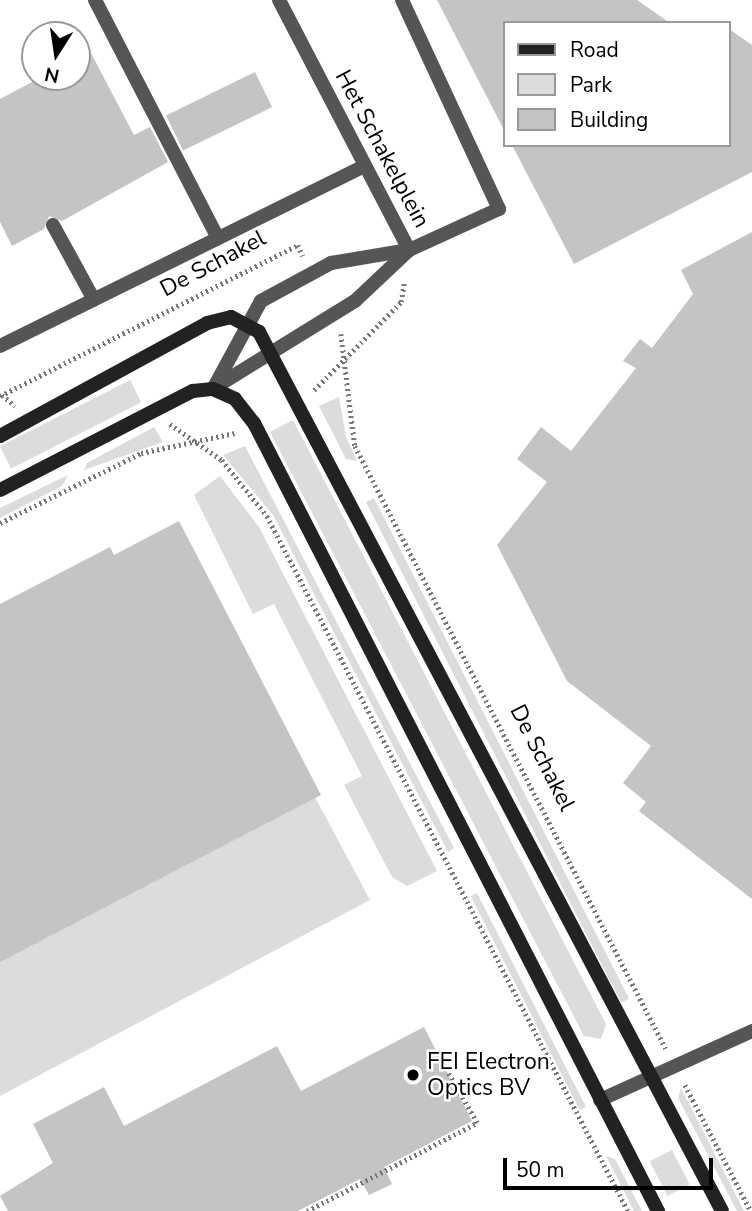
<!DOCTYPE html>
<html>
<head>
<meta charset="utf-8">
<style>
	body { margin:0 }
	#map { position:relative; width:752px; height:1211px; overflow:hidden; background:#fff; font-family:"Nunito Sans",sans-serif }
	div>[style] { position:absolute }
	.green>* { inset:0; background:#dcdcdc; transform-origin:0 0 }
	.building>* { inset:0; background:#c4c4c4; transform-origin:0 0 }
	.path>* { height:4.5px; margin-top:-2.25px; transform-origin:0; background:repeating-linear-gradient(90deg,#777 0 2px,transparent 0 5.5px) }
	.lane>* { height:14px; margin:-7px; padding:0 7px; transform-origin:7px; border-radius:7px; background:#555 }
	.secondary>* { height:14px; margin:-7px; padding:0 7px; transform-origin:7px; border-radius:7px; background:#222 }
	.dots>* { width:19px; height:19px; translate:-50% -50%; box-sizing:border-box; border:4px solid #fff; border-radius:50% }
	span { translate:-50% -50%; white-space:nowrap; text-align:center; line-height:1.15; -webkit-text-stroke:5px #fff; paint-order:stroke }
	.street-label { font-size:23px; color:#000 }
	.poi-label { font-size:23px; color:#000 }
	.left { translate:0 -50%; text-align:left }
	.legend { position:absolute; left:503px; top:21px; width:228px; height:126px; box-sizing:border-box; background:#fff; border:2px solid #999; margin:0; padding:9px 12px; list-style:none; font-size:21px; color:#000 }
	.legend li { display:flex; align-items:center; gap:14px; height:35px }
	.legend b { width:35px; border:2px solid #999 }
	.north { position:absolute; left:21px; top:21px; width:70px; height:70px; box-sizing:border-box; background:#fff; border:2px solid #999; border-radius:50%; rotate:192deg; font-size:19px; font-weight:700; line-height:28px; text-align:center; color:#000 }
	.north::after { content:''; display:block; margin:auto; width:24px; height:32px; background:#000; clip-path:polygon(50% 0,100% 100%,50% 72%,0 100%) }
	.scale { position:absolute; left:503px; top:1158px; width:210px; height:32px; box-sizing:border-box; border:4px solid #000; border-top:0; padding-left:9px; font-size:21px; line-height:24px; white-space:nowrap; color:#000; -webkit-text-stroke:5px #fff; paint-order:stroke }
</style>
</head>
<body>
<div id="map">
	<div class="green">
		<i style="left:130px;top:380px;width:25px;height:146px;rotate:63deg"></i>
		<i style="clip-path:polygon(339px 397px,346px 437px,357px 461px,346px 459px,319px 406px)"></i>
		<i style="clip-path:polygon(293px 420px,606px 1024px,601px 1039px,584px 1036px,270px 432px)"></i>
		<i style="clip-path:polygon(154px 427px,163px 442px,84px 470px,87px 463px)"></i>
		<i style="clip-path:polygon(245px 446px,454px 848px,448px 852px,273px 515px,223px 455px)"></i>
		<i style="clip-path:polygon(68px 475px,62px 486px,0 518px,0 508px)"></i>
		<i style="clip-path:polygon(220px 476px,259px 527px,437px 871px,407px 886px,392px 877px,344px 785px,362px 776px,274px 604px,253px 614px,194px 495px)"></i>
		<i style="left:374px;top:498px;width:562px;height:9px;rotate:63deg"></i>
		<i style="clip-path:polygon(314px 795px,370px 900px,0 1096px,0 960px)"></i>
		<i style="left:477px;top:893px;width:240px;height:7px;rotate:63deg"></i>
		<i style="clip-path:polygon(681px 1088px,744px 1211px,737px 1211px,678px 1098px)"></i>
		<i style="left:672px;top:1150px;width:39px;height:25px;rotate:63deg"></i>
		<i style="clip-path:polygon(606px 1156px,615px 1159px,642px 1211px,634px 1211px)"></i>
	</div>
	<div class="building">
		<i style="clip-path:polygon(437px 0,637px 0,670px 23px,505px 23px,505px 132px)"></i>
		<i style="clip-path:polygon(729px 29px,752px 45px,752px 172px,574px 264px,512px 145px,729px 145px)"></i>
		<i style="clip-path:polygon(81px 34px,134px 135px,150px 127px,168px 162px,62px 221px,49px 216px,44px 229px,12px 246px,0 222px,0 99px,36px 80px,27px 62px,35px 58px,35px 77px,77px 77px)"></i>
		<i style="left:255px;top:72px;width:39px;height:99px;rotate:64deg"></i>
		<i style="clip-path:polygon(752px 232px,752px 899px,639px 811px,646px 802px,623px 783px,651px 746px,567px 681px,497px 545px,547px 482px,517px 459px,541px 427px,571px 451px,636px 368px,623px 361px,640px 339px,652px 348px,693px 294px,681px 270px)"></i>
		<i style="clip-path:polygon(179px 521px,321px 795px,0 962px,0 604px,110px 547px,114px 555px)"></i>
		<i style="clip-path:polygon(424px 1027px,472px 1121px,384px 1167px,392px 1184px,369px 1195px,360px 1179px,298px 1211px,8px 1211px,0 1196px,53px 1163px,33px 1124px,104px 1087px,124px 1126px,277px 1046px,301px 1091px)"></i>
	</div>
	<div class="path">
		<i style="left:341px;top:334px;width:113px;rotate:82.9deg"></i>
		<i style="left:355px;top:446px;width:678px;rotate:62.72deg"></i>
		<i style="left:314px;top:390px;width:124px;rotate:-45.3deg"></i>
		<i style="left:401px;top:302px;width:20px;rotate:-81deg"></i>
		<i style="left:2px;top:395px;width:17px;rotate:40deg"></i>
		<i style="left:0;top:396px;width:334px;rotate:-26.9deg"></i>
		<i style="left:298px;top:245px;width:12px;rotate:66deg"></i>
		<i style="left:170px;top:424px;width:63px;rotate:34.7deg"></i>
		<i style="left:222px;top:460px;width:72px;rotate:51.2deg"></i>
		<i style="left:267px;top:516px;width:783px;rotate:62.55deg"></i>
		<i style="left:0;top:523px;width:157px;rotate:-26.4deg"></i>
		<i style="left:141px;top:453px;width:96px;rotate:-12deg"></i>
		<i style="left:685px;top:1085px;width:142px;rotate:62.4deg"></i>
		<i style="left:307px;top:1211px;width:191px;rotate:-27.4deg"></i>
		<i style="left:477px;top:1123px;width:74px;rotate:-120deg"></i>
	</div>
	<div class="lane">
		<i style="left:95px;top:0;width:268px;rotate:62.7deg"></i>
		<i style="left:279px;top:0;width:282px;rotate:62.5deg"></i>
		<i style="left:53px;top:225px;width:85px;rotate:61.3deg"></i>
		<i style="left:0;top:346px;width:407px;rotate:-26.3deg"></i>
		<i style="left:214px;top:388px;width:166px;rotate:-31.7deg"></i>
		<i style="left:355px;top:301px;width:73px;rotate:-43.3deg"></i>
		<i style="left:213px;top:389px;width:100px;rotate:-61.4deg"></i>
		<i style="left:261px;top:301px;width:80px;rotate:-28.5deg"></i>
		<i style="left:331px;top:263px;width:79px;rotate:-9.5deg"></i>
		<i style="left:409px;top:250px;width:99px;rotate:-24.5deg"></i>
		<i style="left:499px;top:209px;width:230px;rotate:-114.9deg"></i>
		<i style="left:600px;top:1100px;width:167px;rotate:-24.4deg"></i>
	</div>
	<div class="secondary">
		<i style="left:0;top:436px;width:236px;rotate:-28.6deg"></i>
		<i style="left:207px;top:323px;width:25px;rotate:-14deg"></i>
		<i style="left:231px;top:317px;width:32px;rotate:28deg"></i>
		<i style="left:259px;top:332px;width:993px;rotate:62.22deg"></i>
		<i style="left:0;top:490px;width:217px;rotate:-27.2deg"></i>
		<i style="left:193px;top:391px;width:20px;rotate:-6deg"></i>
		<i style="left:213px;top:389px;width:24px;rotate:24deg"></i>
		<i style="left:235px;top:399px;width:31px;rotate:52deg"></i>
		<i style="left:254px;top:423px;width:886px;rotate:62.86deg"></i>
	</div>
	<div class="dots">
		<i style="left:413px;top:1075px;background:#000"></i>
	</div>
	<div class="street-label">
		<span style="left:382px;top:149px;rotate:62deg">Het Schakelplein</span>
		<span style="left:213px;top:264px;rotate:-28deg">De Schakel</span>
		<span style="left:542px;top:758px;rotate:63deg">De Schakel</span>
	</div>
	<div class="poi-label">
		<span class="left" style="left:427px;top:1075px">FEI Electron<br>Optics BV</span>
	</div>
	<ul class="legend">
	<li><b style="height:9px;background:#222"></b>Road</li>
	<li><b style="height:19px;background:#dcdcdc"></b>Park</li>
	<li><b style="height:19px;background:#c4c4c4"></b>Building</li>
	</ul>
	<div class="north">N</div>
	<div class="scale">50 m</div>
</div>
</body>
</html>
